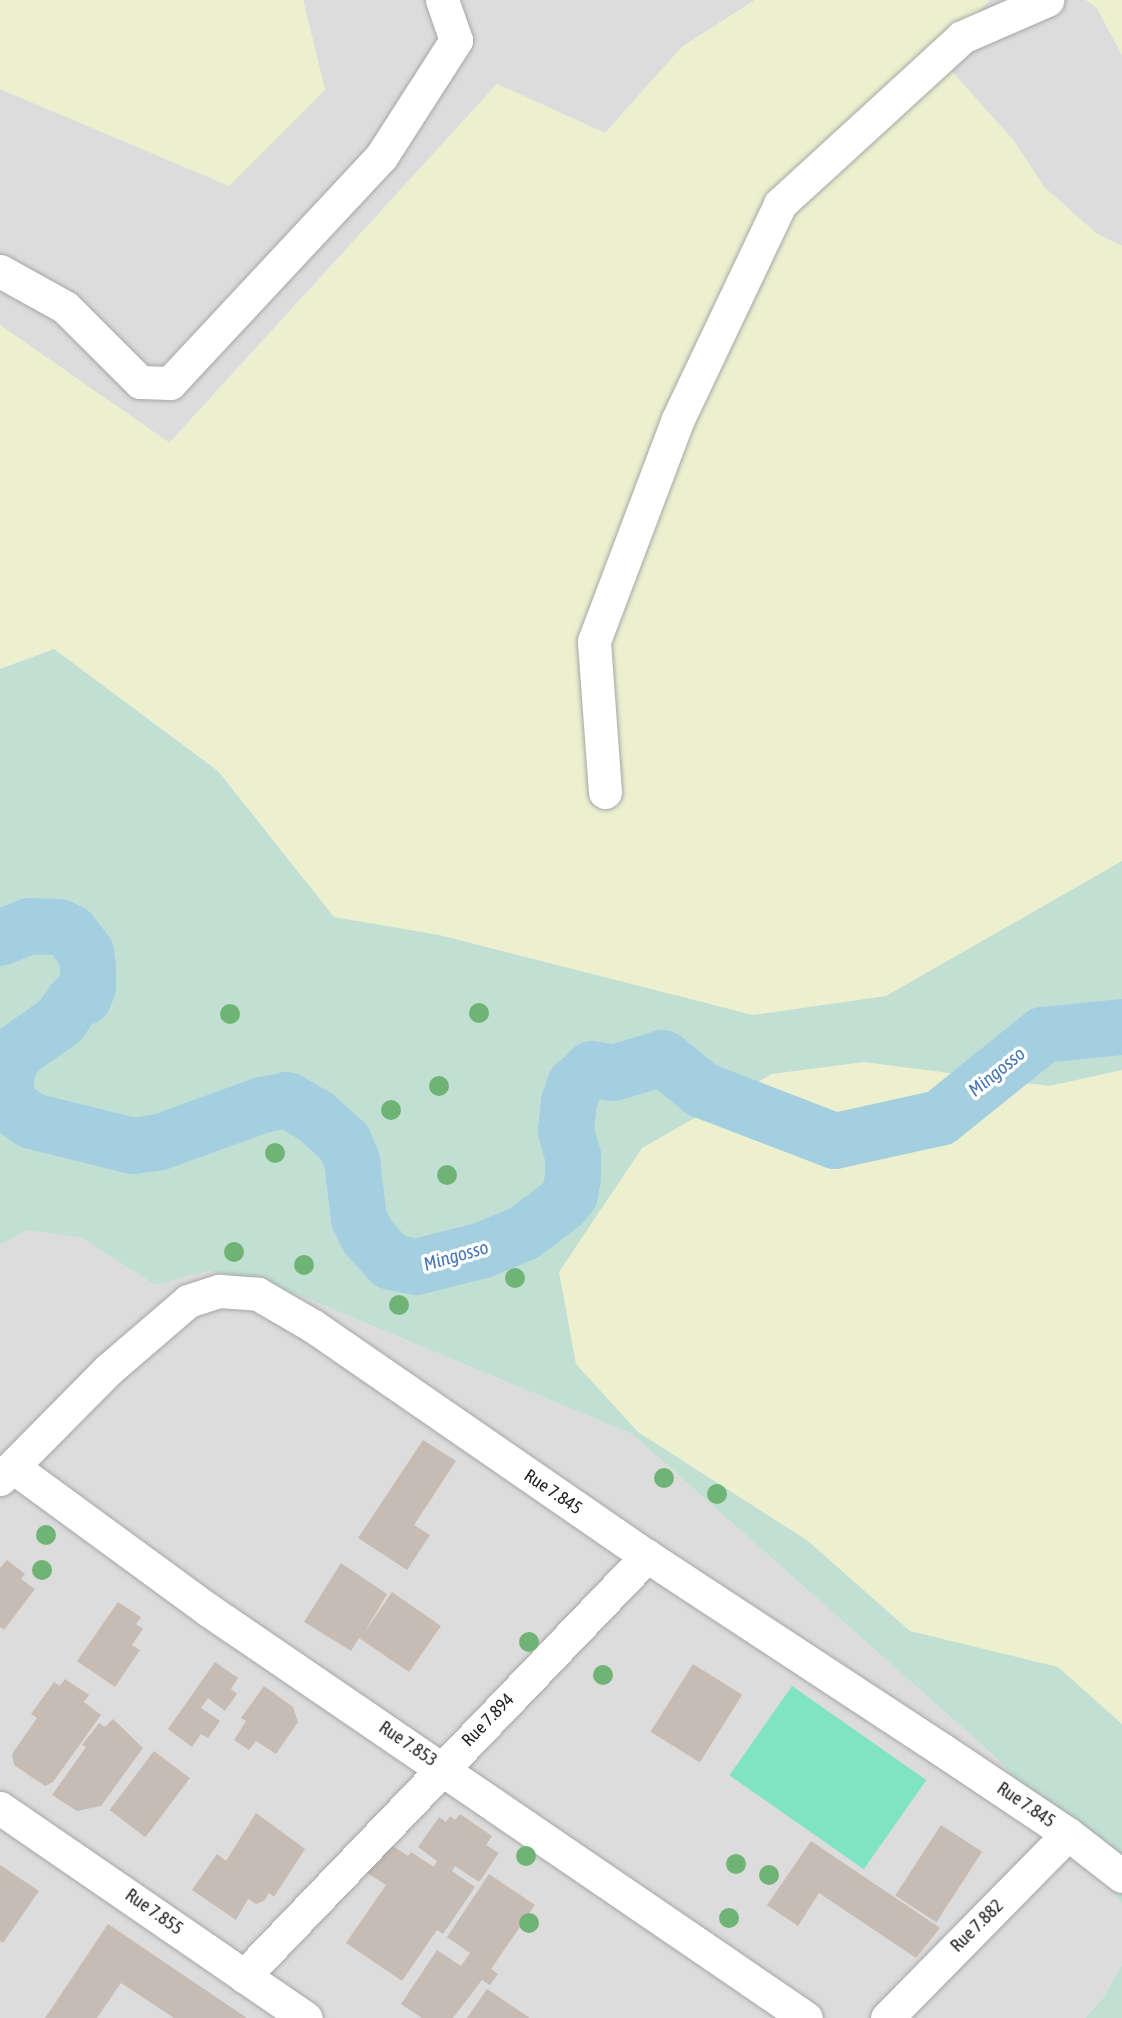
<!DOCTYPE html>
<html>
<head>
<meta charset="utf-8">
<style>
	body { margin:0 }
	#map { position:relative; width:1122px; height:2018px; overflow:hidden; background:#f1ede5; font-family:"Asap Condensed",sans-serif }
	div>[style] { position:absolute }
	.residential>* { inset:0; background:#dddcdc }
	.farmland>* { inset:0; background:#ecf0cf }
	.wetland>* { inset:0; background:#c1e0d3 }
	.pitch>* { inset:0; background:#7fe4c2; transform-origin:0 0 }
	.river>* { height:56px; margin:-28px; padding:0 28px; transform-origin:28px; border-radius:28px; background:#a3cfe0 }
	.building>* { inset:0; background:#c6bcb4; transform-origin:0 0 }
	.roads { filter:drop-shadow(0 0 2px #a6a6a6) drop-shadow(0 0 2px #a6a6a6) }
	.street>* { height:33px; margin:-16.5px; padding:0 16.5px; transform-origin:16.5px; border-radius:16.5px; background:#fff }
	.trees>* { width:20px; height:20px; margin:-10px; border-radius:50%; background:#6fb474 }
	span { translate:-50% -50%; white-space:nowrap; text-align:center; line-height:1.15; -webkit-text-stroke:7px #fff; paint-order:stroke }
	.street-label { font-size:18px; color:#1f1f1f }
	.water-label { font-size:19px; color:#4677b5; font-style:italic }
</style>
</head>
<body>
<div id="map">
	<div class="residential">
		<i style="clip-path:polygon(303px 0,755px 0,682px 47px,605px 133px,497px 84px,169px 443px,0 325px,0 89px,229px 185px,325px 90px)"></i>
		<i style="clip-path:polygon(990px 0,1086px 0,1097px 8px,1122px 55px,1122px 246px,1097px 234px,1044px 187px,1014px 141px,948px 67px,966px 23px)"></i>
		<i style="clip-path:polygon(27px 1230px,82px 1238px,155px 1285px,209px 1271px,265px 1281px,632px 1434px,991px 1753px,1068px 1834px,1122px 1904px,1122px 1965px,1102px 1999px,1085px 2018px,0 2018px,0 1245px)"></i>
	</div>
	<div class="farmland">
		<i style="clip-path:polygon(0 0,303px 0,325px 90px,229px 186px,0 89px)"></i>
		<i style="clip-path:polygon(755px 0,990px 0,966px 23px,948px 67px,1014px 141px,1044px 187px,1097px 234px,1122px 246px,1122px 861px,886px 997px,753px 1015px,439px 935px,334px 917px,218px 770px,54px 649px,0 669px,0 325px,170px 443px,497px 84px,605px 133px,682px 47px)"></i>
		<i style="clip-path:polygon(1086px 0,1122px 0,1122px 55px,1097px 8px)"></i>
		<i style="clip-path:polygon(864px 1062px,1049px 1086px,1122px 1070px,1122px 1724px,1058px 1667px,910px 1631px,808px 1541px,638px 1432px,576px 1364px,559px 1272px,642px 1148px,772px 1074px)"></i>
	</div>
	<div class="wetland">
		<i style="clip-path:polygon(54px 649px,218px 771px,334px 917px,439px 935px,753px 1015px,886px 996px,1122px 861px,1122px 1070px,1049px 1086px,864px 1062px,772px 1074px,642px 1148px,559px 1272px,576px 1364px,638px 1432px,808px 1541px,910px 1631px,1058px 1667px,1122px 1724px,1122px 1904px,1068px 1834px,991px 1753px,632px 1434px,265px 1281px,209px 1271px,155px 1285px,82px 1238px,27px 1230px,0 1245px,0 669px)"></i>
		<i style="clip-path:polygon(1122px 1965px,1122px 2018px,1085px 2018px,1102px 1999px)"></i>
	</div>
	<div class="pitch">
		<i style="left:792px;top:1686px;width:164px;height:109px;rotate:35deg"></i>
	</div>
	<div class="river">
		<i style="left:0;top:938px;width:31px;rotate:-22deg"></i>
		<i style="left:29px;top:926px;width:30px;rotate:2deg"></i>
		<i style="left:59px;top:927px;width:13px;rotate:27deg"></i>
		<i style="left:71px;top:933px;width:25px;rotate:53deg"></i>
		<i style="left:86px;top:953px;width:15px;rotate:82deg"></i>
		<i style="left:88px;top:968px;width:19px;rotate:90deg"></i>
		<i style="left:88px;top:987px;width:11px;rotate:112deg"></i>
		<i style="left:84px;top:997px;width:11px;rotate:158deg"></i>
		<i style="left:74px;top:1001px;width:24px;rotate:125deg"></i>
		<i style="left:60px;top:1021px;width:54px;rotate:144.8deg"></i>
		<i style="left:16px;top:1052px;width:18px;rotate:117deg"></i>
		<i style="left:8px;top:1068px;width:14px;rotate:102deg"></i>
		<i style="left:5px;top:1082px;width:23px;rotate:80deg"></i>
		<i style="left:9px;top:1105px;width:28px;rotate:35deg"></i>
		<i style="left:32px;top:1121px;width:104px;rotate:13.9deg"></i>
		<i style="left:133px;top:1146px;width:27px;rotate:-8deg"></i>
		<i style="left:160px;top:1142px;width:109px;rotate:-19.9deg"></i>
		<i style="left:262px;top:1105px;width:25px;rotate:-11deg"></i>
		<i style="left:287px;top:1100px;width:32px;rotate:30deg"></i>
		<i style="left:315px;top:1116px;width:39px;rotate:42deg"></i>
		<i style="left:344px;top:1142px;width:21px;rotate:67deg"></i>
		<i style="left:352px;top:1161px;width:58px;rotate:83.1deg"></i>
		<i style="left:359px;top:1219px;width:20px;rotate:63deg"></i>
		<i style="left:368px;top:1237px;width:34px;rotate:47deg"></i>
		<i style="left:391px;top:1262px;width:25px;rotate:11deg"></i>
		<i style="left:416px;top:1267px;width:69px;rotate:-14.2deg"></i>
		<i style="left:483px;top:1250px;width:44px;rotate:-22.5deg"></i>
		<i style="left:524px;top:1233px;width:48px;rotate:-37.3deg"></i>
		<i style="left:562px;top:1204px;width:13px;rotate:-51deg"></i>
		<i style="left:570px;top:1194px;width:17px;rotate:-80deg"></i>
		<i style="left:573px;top:1177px;width:21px;rotate:-90deg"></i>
		<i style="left:573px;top:1156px;width:26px;rotate:-106deg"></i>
		<i style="left:566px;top:1131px;width:29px;rotate:-84deg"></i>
		<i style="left:569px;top:1102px;width:18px;rotate:-71deg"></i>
		<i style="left:575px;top:1085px;width:23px;rotate:-43deg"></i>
		<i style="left:592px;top:1069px;width:21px;rotate:11deg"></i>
		<i style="left:613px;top:1073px;width:52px;rotate:-16.7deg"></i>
		<i style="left:663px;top:1058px;width:50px;rotate:39.4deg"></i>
		<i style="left:702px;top:1090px;width:142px;rotate:21deg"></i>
		<i style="left:835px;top:1141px;width:107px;rotate:-12.4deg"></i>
		<i style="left:940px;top:1118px;width:132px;rotate:-38.9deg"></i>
		<i style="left:1043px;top:1035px;width:79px;rotate:-5.8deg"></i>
	</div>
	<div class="building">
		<i style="clip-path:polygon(423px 1440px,456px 1461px,414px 1525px,430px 1535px,407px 1570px,358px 1538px)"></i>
		<i style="clip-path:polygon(7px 1560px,25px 1574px,21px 1579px,35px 1589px,4px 1630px,0 1627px,0 1568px)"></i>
		<i style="clip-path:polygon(341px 1563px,387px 1594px,364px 1633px,392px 1592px,441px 1626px,409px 1672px,359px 1638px,351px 1651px,304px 1622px)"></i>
		<i style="clip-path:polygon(118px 1602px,141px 1617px,136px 1624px,143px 1629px,132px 1645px,140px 1650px,115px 1687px,77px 1661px)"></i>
		<i style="clip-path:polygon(215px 1662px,238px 1678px,231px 1689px,237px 1694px,225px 1711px,208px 1698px,201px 1708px,220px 1721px,208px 1738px,201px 1734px,192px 1747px,168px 1729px)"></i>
		<i style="left:693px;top:1664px;width:58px;height:80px;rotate:32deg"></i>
		<i style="clip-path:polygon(65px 1679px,89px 1695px,84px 1702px,101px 1715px,53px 1782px,45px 1786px,14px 1765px,12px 1754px,37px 1718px,31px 1714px,54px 1682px,60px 1686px)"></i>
		<i style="clip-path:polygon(264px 1686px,293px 1707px,298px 1722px,276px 1754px,256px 1741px,249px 1750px,234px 1740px,246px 1721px,241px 1718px)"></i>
		<i style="clip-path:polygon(113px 1719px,143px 1748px,101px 1806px,77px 1811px,52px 1795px,86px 1747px,82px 1745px,99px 1723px,105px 1727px)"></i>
		<i style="left:154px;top:1751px;width:45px;height:74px;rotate:37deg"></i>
		<i style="clip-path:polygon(256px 1813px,305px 1849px,274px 1897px,269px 1893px,264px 1901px,256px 1904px,248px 1899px,236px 1920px,192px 1890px,217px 1854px,226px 1861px)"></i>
		<i style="clip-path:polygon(460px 1814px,492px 1836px,486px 1845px,499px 1853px,479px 1882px,455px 1866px,452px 1871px,475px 1887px,443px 1934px,437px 1930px,402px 1981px,346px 1943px,386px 1885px,367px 1873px,390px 1844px,408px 1856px,411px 1852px,434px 1867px,437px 1861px,418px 1847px,439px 1817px,446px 1822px,450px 1816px,455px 1820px)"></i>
		<i style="left:941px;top:1825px;width:49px;height:84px;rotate:33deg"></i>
		<i style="clip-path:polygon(811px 1841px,940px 1928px,916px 1958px,819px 1893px,798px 1926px,767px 1905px)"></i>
		<i style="clip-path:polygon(0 1865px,39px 1891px,3px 1943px,0 1941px)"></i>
		<i style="clip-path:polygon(489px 1874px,535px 1905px,491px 1969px,498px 1974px,490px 1985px,482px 1980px,453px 2018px,422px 2018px,401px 2004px,437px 1950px,461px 1966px,470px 1953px,447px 1937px)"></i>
		<i style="clip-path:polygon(108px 1924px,247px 2018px,174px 2018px,121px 1983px,97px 2018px,45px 2018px)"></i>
		<i style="clip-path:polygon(487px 1989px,530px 2018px,467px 2018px)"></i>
	</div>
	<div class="roads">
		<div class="street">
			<i style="left:0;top:271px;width:74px;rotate:29deg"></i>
			<i style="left:65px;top:307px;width:106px;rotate:45deg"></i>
			<i style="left:140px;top:382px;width:30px;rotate:2deg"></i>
			<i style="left:170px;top:383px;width:309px;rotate:-47deg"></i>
			<i style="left:381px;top:157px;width:139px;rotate:-57.3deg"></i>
			<i style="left:456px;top:40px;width:42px;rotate:-109.3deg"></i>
			<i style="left:605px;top:792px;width:151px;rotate:-94.2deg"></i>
			<i style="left:594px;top:641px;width:237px;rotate:-69.3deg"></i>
			<i style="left:678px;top:419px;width:238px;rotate:-64.6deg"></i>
			<i style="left:780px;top:204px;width:247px;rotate:-42.5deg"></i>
			<i style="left:962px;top:37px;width:93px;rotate:-23.5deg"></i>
			<i style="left:13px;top:1467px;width:240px;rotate:36.2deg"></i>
			<i style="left:207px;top:1609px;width:725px;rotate:34.33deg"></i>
			<i style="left:0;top:1479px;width:155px;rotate:-45.3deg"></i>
			<i style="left:109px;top:1369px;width:104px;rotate:-40.7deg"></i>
			<i style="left:188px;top:1301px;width:33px;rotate:-18deg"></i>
			<i style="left:219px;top:1291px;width:39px;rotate:4deg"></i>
			<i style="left:258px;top:1294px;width:64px;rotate:30.2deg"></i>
			<i style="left:313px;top:1326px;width:406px;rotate:34.6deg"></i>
			<i style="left:647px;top:1556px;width:352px;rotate:33.3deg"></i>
			<i style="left:941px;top:1749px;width:153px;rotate:33.8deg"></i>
			<i style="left:1068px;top:1834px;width:68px;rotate:37.9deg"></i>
			<i style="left:0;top:1808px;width:371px;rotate:34.5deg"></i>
			<i style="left:244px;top:1976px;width:582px;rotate:-46.18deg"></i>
			<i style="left:887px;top:2018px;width:258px;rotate:-45.5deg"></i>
		</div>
	</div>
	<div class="trees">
		<i style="left:479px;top:1013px"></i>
		<i style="left:230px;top:1014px"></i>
		<i style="left:439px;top:1086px"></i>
		<i style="left:391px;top:1110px"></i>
		<i style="left:275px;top:1153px"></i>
		<i style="left:447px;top:1175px"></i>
		<i style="left:234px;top:1252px"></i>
		<i style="left:304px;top:1265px"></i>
		<i style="left:515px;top:1278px"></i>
		<i style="left:399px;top:1305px"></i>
		<i style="left:664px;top:1478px"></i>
		<i style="left:717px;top:1494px"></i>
		<i style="left:46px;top:1535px"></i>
		<i style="left:42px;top:1570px"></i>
		<i style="left:529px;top:1642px"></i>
		<i style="left:603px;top:1675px"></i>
		<i style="left:526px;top:1856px"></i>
		<i style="left:736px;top:1864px"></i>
		<i style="left:769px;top:1875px"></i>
		<i style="left:729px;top:1918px"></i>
		<i style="left:529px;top:1923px"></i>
	</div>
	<div class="street-label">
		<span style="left:553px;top:1492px;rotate:34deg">Rue 7.845</span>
		<span style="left:488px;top:1720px;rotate:-46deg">Rue 7.894</span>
		<span style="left:408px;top:1744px;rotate:34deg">Rue 7.853</span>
		<span style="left:1026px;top:1805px;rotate:34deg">Rue 7.845</span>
		<span style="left:154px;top:1912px;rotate:35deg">Rue 7.855</span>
		<span style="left:977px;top:1926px;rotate:-45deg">Rue 7.882</span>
	</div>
	<div class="water-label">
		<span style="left:997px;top:1072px;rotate:-39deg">Mingosso</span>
		<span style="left:456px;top:1256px;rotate:-16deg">Mingosso</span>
	</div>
</div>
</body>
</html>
